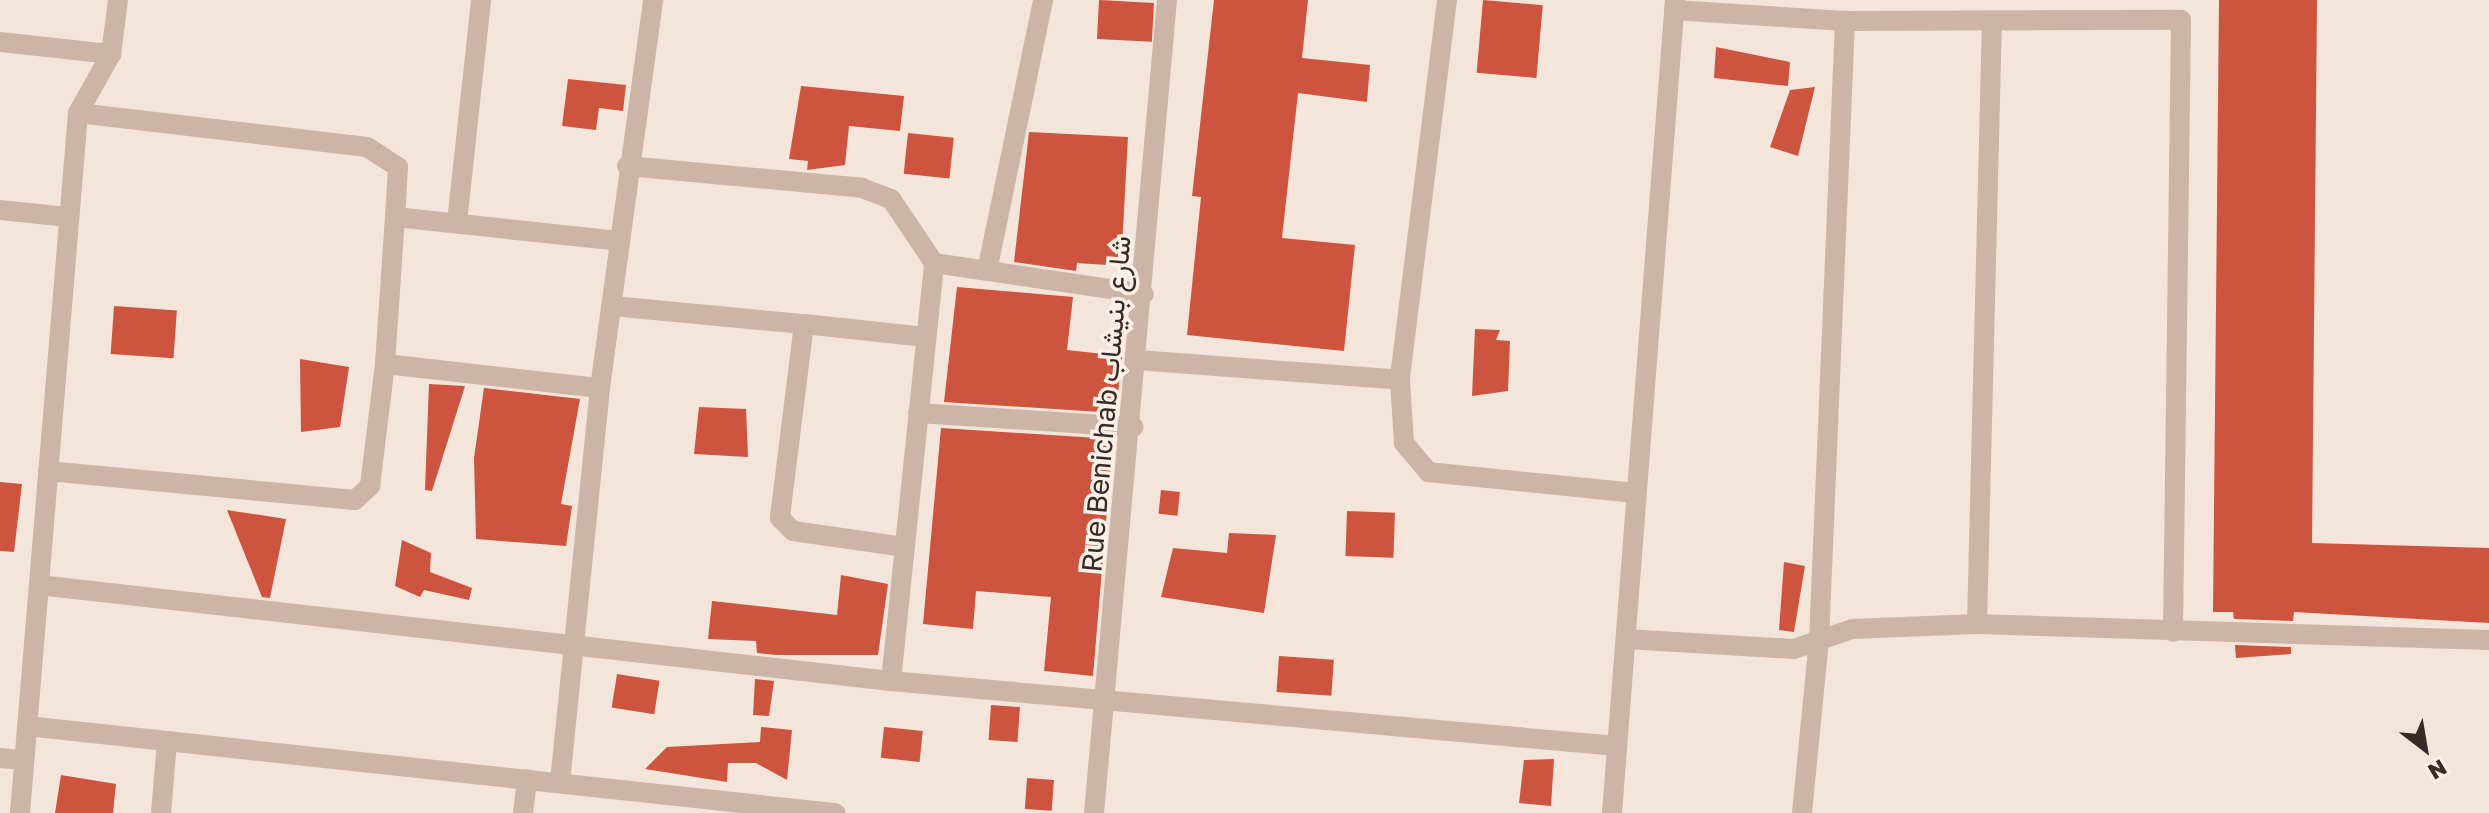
<!DOCTYPE html>
<html>
<head>
<meta charset="utf-8">
<style>
	body { margin:0 }
	#map { position:relative; width:2489px; height:813px; overflow:hidden; background:#f3e5da; font-family:"Golos Text",Vazirmatn,sans-serif }
	div>[style] { position:absolute }
	.building>* { inset:0; background:#cd543f; transform-origin:0 0 }
	.minor>* { height:20px; margin:-10px; padding:0 10px; transform-origin:10px; border-radius:10px; background:#ccb4a6 }
	span { translate:-50% -50%; white-space:nowrap; text-align:center; line-height:1.15; -webkit-text-stroke:7px #fbf0e7; paint-order:stroke }
	.street-label { font-size:28px; color:#382b27 }
	.north { position:absolute; left:2385px; top:709px; width:80px; height:80px; -webkit-text-stroke:6px #fbf0e7; paint-order:stroke; rotate:149deg; font-size:22px; font-weight:700; line-height:32px; text-align:center; color:#382b27 }
	.north::after { content:''; display:block; margin:auto; width:28px; height:36px; background:#382b27; clip-path:polygon(50% 0,100% 100%,50% 72%,0 100%) }
</style>
</head>
<body>
<div id="map">
	<div class="building">
		<i style="left:1099px;top:0;width:55px;height:39px;rotate:3deg"></i>
		<i style="clip-path:polygon(1214px 0,1308px 0,1302px 58px,1370px 65px,1367px 102px,1298px 93px,1282px 238px,1355px 245px,1344px 351px,1187px 335px,1201px 197px,1192px 196px)"></i>
		<i style="left:1483px;top:0;width:60px;height:73px;rotate:5deg"></i>
		<i style="clip-path:polygon(2219px 0,2317px 0,2312px 543px,2489px 548px,2489px 623px,2294px 612px,2293px 621px,2234px 619px,2233px 612px,2213px 612px)"></i>
		<i style="clip-path:polygon(1716px 47px,1790px 62px,1788px 86px,1714px 78px)"></i>
		<i style="clip-path:polygon(568px 79px,626px 85px,623px 111px,599px 108px,596px 130px,562px 126px)"></i>
		<i style="clip-path:polygon(801px 86px,904px 96px,900px 131px,849px 126px,845px 165px,807px 170px,808px 161px,789px 159px)"></i>
		<i style="clip-path:polygon(1815px 87px,1798px 156px,1770px 147px,1790px 90px)"></i>
		<i style="clip-path:polygon(1029px 132px,1128px 137px,1121px 266px,1077px 263px,1076px 271px,1014px 262px)"></i>
		<i style="left:908px;top:133px;width:46px;height:41px;rotate:6deg"></i>
		<i style="clip-path:polygon(957px 287px,1073px 297px,1067px 350px,1122px 356px,1116px 413px,944px 402px)"></i>
		<i style="left:114px;top:306px;width:63px;height:48px;rotate:4deg"></i>
		<i style="clip-path:polygon(1475px 329px,1500px 330px,1496px 340px,1510px 341px,1508px 391px,1472px 396px)"></i>
		<i style="clip-path:polygon(300px 359px,349px 367px,340px 427px,301px 432px)"></i>
		<i style="clip-path:polygon(429px 384px,465px 386px,432px 491px,425px 490px)"></i>
		<i style="clip-path:polygon(484px 388px,580px 399px,561px 504px,572px 506px,566px 546px,476px 539px,474px 458px)"></i>
		<i style="clip-path:polygon(699px 407px,746px 409px,748px 457px,694px 454px)"></i>
		<i style="clip-path:polygon(941px 428px,1113px 439px,1093px 676px,1044px 671px,1051px 597px,976px 591px,973px 629px,923px 624px)"></i>
		<i style="clip-path:polygon(0 482px,22px 484px,14px 552px,0 551px)"></i>
		<i style="left:1161px;top:490px;width:19px;height:24px;rotate:6deg"></i>
		<i style="clip-path:polygon(227px 510px,286px 519px,270px 598px,262px 597px)"></i>
		<i style="left:1347px;top:511px;width:48px;height:45px;rotate:2deg"></i>
		<i style="clip-path:polygon(1229px 533px,1276px 535px,1264px 613px,1161px 597px,1173px 548px,1227px 553px)"></i>
		<i style="clip-path:polygon(402px 540px,431px 553px,430px 572px,472px 588px,469px 600px,424px 590px,420px 597px,395px 586px)"></i>
		<i style="clip-path:polygon(1784px 562px,1805px 566px,1794px 632px,1779px 630px)"></i>
		<i style="clip-path:polygon(841px 575px,888px 584px,878px 655px,777px 655px,757px 653px,756px 641px,708px 639px,712px 601px,837px 615px)"></i>
		<i style="clip-path:polygon(2235px 645px,2291px 647px,2291px 654px,2236px 658px)"></i>
		<i style="left:1279px;top:656px;width:55px;height:36px;rotate:4deg"></i>
		<i style="left:617px;top:674px;width:43px;height:34px;rotate:9deg"></i>
		<i style="clip-path:polygon(755px 679px,774px 681px,769px 716px,753px 715px)"></i>
		<i style="left:991px;top:705px;width:29px;height:35px;rotate:4deg"></i>
		<i style="clip-path:polygon(761px 727px,792px 730px,787px 780px,756px 763px,728px 763px,727px 782px,645px 769px,667px 747px,760px 742px)"></i>
		<i style="left:884px;top:727px;width:39px;height:31px;rotate:6deg"></i>
		<i style="clip-path:polygon(1554px 759px,1551px 806px,1519px 803px,1524px 760px)"></i>
		<i style="clip-path:polygon(61px 775px,116px 784px,113px 813px,55px 813px)"></i>
		<i style="left:1027px;top:778px;width:27px;height:31px;rotate:4deg"></i>
	</div>
	<div class="minor">
		<i style="left:1447px;top:0;width:383px;rotate:97.1deg"></i>
		<i style="left:1400px;top:380px;width:63px;rotate:86.4deg"></i>
		<i style="left:1404px;top:443px;width:38px;rotate:50deg"></i>
		<i style="left:1428px;top:472px;width:208px;rotate:5.8deg"></i>
		<i style="left:1674px;top:10px;width:171px;rotate:3.7deg"></i>
		<i style="left:1845px;top:21px;width:336px;rotate:-0.2deg"></i>
		<i style="left:2181px;top:20px;width:612px;rotate:90.75deg"></i>
		<i style="left:0;top:42px;width:112px;rotate:6.2deg"></i>
		<i style="left:78px;top:113px;width:291px;rotate:6.7deg"></i>
		<i style="left:367px;top:147px;width:37px;rotate:33deg"></i>
		<i style="left:398px;top:167px;width:50px;rotate:93.4deg"></i>
		<i style="left:395px;top:217px;width:225px;rotate:6.1deg"></i>
		<i style="left:627px;top:166px;width:236px;rotate:5.3deg"></i>
		<i style="left:862px;top:188px;width:31px;rotate:21deg"></i>
		<i style="left:891px;top:199px;width:77px;rotate:56.1deg"></i>
		<i style="left:934px;top:263px;width:212px;rotate:8.4deg"></i>
		<i style="left:0;top:210px;width:68px;rotate:5.9deg"></i>
		<i style="left:395px;top:217px;width:147px;rotate:93.9deg"></i>
		<i style="left:385px;top:364px;width:216px;rotate:6.4deg"></i>
		<i style="left:457px;top:222px;width:223px;rotate:-83.8deg"></i>
		<i style="left:987px;top:271px;width:277px;rotate:-78.3deg"></i>
		<i style="left:612px;top:306px;width:193px;rotate:5.4deg"></i>
		<i style="left:804px;top:324px;width:195px;rotate:97.1deg"></i>
		<i style="left:780px;top:518px;width:18px;rotate:45deg"></i>
		<i style="left:793px;top:531px;width:112px;rotate:8.2deg"></i>
		<i style="left:804px;top:324px;width:122px;rotate:6.1deg"></i>
		<i style="left:1137px;top:360px;width:264px;rotate:4.3deg"></i>
		<i style="left:918px;top:413px;width:216px;rotate:3.7deg"></i>
		<i style="left:48px;top:471px;width:308px;rotate:5.4deg"></i>
		<i style="left:355px;top:500px;width:21px;rotate:-43deg"></i>
		<i style="left:370px;top:486px;width:123px;rotate:-83deg"></i>
		<i style="left:39px;top:585px;width:857px;rotate:6.43deg"></i>
		<i style="left:891px;top:681px;width:729px;rotate:5.12deg"></i>
		<i style="left:1977px;top:624px;width:604px;rotate:-88.58deg"></i>
		<i style="left:1626px;top:639px;width:168px;rotate:3.4deg"></i>
		<i style="left:1794px;top:649px;width:61px;rotate:-19deg"></i>
		<i style="left:1852px;top:629px;width:125px;rotate:-2.3deg"></i>
		<i style="left:1977px;top:624px;width:512px;rotate:1.79deg"></i>
		<i style="left:891px;top:681px;width:420px;rotate:-84.1deg"></i>
		<i style="left:27px;top:726px;width:813px;rotate:6.15deg"></i>
		<i style="left:0;top:758px;width:24px;rotate:5deg"></i>
		<i style="left:560px;top:782px;width:396px;rotate:-84.2deg"></i>
		<i style="left:600px;top:388px;width:392px;rotate:-82.2deg"></i>
		<i style="left:20px;top:813px;width:702px;rotate:-85.26deg"></i>
		<i style="left:78px;top:113px;width:68px;rotate:-60.8deg"></i>
		<i style="left:111px;top:54px;width:54px;rotate:-82.6deg"></i>
		<i style="left:161px;top:813px;width:72px;rotate:-85.2deg"></i>
		<i style="left:523px;top:813px;width:34px;rotate:-83deg"></i>
		<i style="left:1094px;top:813px;width:816px;rotate:-84.87deg"></i>
		<i style="left:1612px;top:813px;width:815px;rotate:-85.57deg"></i>
		<i style="left:1802px;top:813px;width:173px;rotate:-84.4deg"></i>
		<i style="left:1819px;top:641px;width:621px;rotate:-87.6deg"></i>
	</div>
	<div class="street-label">
		<span style="left:1106px;top:404px;rotate:-85deg">Rue Benichab شارع بنيشاب</span>
	</div>
	<div class="north">N</div>
</div>
</body>
</html>
